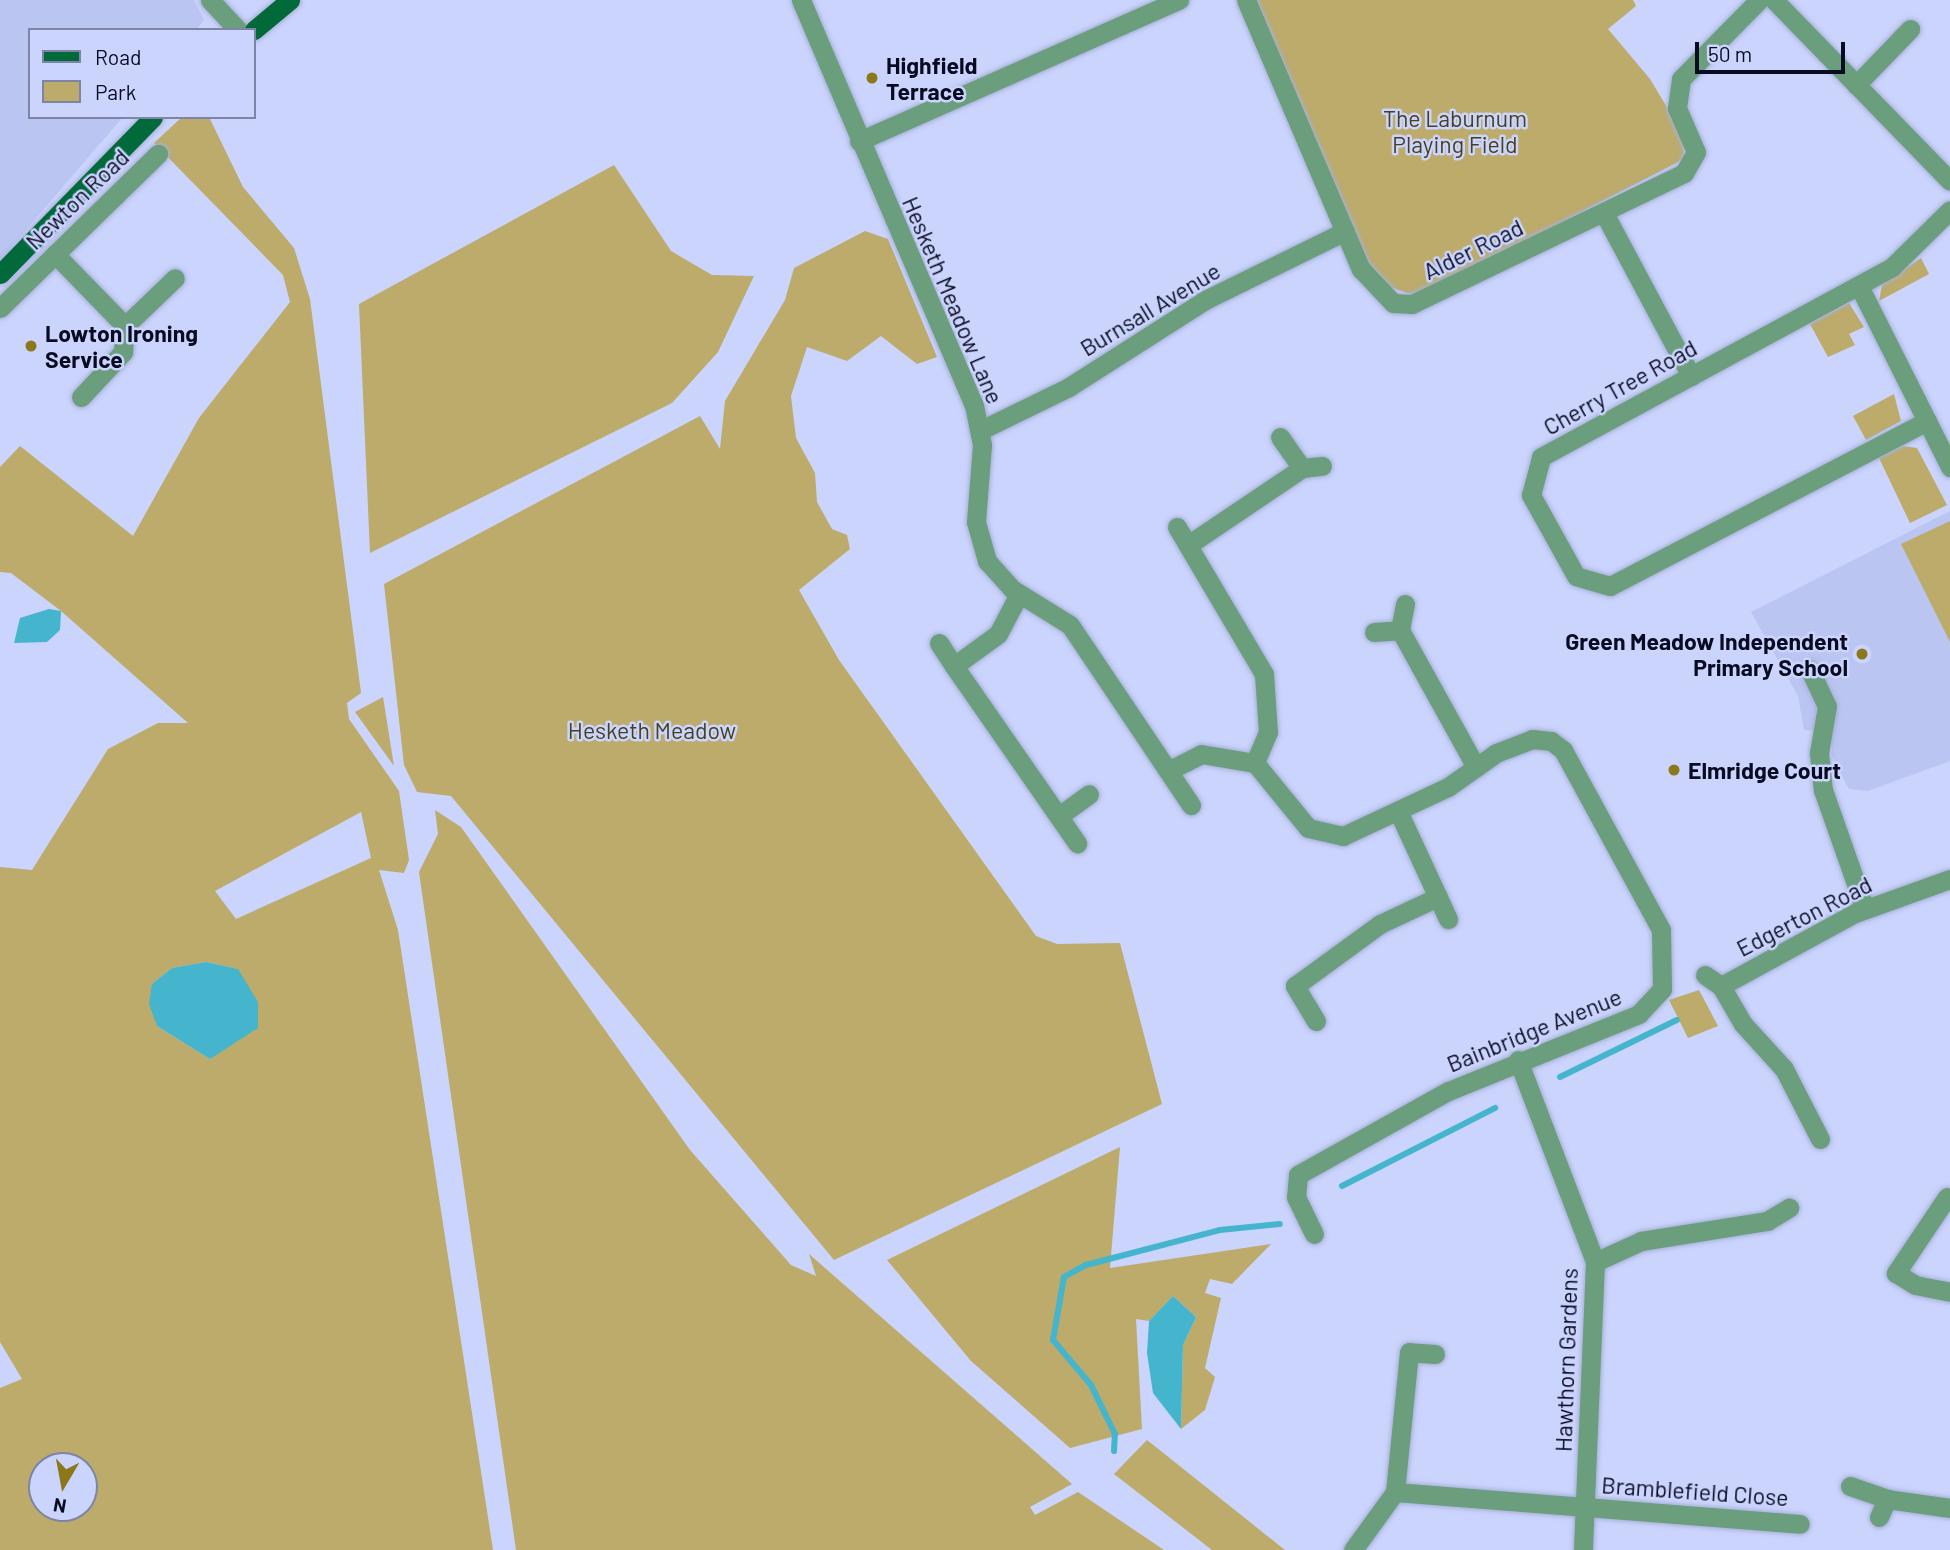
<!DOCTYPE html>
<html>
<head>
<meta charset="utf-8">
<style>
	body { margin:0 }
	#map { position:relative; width:1950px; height:1550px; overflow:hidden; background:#cad4fd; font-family:Barlow,sans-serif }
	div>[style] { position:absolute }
	.built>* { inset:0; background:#bbc5f2 }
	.green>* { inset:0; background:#bcab6a }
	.water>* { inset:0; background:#45b4cd }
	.stream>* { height:6px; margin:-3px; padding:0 3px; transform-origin:3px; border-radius:3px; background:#45b4cd }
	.roads { filter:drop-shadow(0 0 2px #a7b0d6) drop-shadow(0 0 2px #a7b0d6) }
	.minor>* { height:19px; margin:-9.5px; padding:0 9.5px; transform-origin:9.5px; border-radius:9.5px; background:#6b9e7d }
	.primary>* { height:19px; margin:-9.5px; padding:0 9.5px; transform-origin:9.5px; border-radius:9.5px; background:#02693b }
	.dots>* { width:19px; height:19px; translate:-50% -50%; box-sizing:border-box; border:4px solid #cad4fd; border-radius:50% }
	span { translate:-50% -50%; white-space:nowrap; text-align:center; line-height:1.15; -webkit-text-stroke:5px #cad4fd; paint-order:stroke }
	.poi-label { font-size:23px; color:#090b22; font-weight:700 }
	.left { translate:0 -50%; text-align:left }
	.right { translate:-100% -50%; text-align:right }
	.park-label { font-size:23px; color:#483f1c }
	.street-label { font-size:23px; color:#090b22 }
	.legend { position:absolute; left:28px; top:28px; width:228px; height:91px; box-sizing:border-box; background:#cad4fd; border:2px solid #7d84a5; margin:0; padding:9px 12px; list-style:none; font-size:21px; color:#090b22 }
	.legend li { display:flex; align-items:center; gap:14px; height:35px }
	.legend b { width:35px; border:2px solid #7d84a5 }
	.north { position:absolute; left:28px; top:1452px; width:70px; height:70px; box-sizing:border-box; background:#cad4fd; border:2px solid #7d84a5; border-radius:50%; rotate:190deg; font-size:19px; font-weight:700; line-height:28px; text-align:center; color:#090b22 }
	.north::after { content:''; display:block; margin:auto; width:24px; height:32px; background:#8c771b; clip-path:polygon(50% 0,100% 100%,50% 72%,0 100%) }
	.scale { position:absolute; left:1695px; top:42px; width:150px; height:32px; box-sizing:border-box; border:4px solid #090b22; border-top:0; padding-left:9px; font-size:21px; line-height:24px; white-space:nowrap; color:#090b22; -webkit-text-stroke:5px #cad4fd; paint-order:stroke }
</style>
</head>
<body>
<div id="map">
	<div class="built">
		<i style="clip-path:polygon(0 0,194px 0,204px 20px,196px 30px,30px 30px,30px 117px,123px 117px,0 260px)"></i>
		<i style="clip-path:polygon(1950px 511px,1950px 761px,1868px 791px,1849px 789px,1832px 757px,1832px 731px,1804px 730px,1798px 696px,1751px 612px)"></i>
	</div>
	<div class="green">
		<i style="clip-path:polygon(1253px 0,1633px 0,1636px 6px,1608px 29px,1650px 79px,1683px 134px,1684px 159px,1430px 290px,1410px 294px,1384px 285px,1366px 261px)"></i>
		<i style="clip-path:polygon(evenodd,182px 117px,209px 117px,243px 187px,294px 248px,310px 299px,361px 693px,347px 703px,349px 719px,399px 791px,409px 860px,404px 873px,379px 870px,398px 930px,493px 1550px,0 1550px,0 1388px,22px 1379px,0 1342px,0 867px,32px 870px,108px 749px,158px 723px,188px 723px,61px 611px,11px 573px,0 572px,0 467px,20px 446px,133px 536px,199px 418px,290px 302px,283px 275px,154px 143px,182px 117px,361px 812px,371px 858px,236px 919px,215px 891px,361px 812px,182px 117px,206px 962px,237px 969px,246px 986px,210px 1059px,157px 1026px,152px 984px,172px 968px,206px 962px,182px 117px,42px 1466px,84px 1466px,84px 1508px,42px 1508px,42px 1466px)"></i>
		<i style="clip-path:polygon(614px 165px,671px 251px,712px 275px,754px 276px,718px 352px,672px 403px,370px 553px,359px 304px)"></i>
		<i style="clip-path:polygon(865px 231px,888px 239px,937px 357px,917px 364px,881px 336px,847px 361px,807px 347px,791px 396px,796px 438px,815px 473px,817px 502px,832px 529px,847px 535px,850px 549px,799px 590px,839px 660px,1036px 936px,1057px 944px,1120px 943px,1162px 1104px,834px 1260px,451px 796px,417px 792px,404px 765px,384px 584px,700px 416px,720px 449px,725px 401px,785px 300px,794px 268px)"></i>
		<i style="clip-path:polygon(1921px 258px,1929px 274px,1879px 301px,1882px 285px)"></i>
		<i style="clip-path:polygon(1849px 303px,1864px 327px,1849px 334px,1855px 345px,1828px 357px,1810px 324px)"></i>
		<i style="clip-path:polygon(1894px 394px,1901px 421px,1866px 440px,1853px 416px)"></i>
		<i style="clip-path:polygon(1903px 446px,1917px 448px,1947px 505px,1910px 523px,1879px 458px)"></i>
		<i style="clip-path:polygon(1950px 521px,1950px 642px,1901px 544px)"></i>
		<i style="clip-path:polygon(383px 697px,394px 766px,355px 712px)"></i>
		<i style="clip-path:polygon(435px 810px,461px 827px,690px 1150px,791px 1265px,816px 1276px,809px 1254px,1072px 1484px,1030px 1507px,1035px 1515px,1078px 1492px,1164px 1550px,516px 1550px,419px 872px,438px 834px)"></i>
		<i style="clip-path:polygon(1699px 990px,1718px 1026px,1688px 1038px,1669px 1000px)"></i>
		<i style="clip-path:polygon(1120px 1147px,1110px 1268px,1271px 1244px,1232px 1284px,1210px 1279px,1205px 1293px,1221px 1298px,1205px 1368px,1215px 1377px,1205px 1410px,1181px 1429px,1183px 1345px,1196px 1317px,1173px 1296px,1149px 1321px,1136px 1319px,1142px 1429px,1070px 1448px,971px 1361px,887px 1260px)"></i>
		<i style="clip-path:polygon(1147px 1440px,1285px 1550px,1212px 1550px,1114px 1474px)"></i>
	</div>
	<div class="water">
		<i style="clip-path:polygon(49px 609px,61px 611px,60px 630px,47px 642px,14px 643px,20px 618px)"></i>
		<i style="clip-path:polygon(206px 962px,238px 969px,258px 1002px,258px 1028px,210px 1059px,157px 1026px,149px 1004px,152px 984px,172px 968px)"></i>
		<i style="clip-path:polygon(1173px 1296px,1196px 1317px,1183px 1345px,1181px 1429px,1153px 1393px,1147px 1353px,1149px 1321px)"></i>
	</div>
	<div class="stream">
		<i style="left:1560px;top:1077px;width:130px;rotate:-26deg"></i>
		<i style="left:1342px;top:1186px;width:172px;rotate:-27deg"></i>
		<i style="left:1114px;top:1451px;width:17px;rotate:-87deg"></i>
		<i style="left:1115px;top:1434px;width:55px;rotate:-116.1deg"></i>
		<i style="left:1091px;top:1385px;width:59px;rotate:-130.2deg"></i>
		<i style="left:1053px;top:1340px;width:64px;rotate:-80.1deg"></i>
		<i style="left:1064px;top:1277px;width:25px;rotate:-29deg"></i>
		<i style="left:1086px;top:1265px;width:138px;rotate:-14.6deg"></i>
		<i style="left:1220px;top:1230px;width:60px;rotate:-5.7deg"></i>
	</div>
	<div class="roads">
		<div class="minor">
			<i style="left:210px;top:0;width:41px;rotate:47deg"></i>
			<i style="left:801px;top:0;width:440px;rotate:66.9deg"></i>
			<i style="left:974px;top:405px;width:41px;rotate:78.7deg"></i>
			<i style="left:982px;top:445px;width:77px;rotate:94.5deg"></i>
			<i style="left:976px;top:522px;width:41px;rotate:74.2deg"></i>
			<i style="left:987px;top:561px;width:38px;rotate:48deg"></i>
			<i style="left:1012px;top:589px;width:68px;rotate:31.8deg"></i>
			<i style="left:1070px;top:625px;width:217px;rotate:56.1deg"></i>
			<i style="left:1246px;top:0;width:293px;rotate:66.9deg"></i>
			<i style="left:1361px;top:269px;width:47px;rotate:46.7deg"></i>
			<i style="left:1393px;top:303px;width:19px;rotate:3deg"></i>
			<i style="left:1412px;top:304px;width:302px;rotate:-25.7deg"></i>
			<i style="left:1684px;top:173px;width:24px;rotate:-60deg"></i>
			<i style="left:1696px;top:152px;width:48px;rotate:-113.4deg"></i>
			<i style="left:1677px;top:108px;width:29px;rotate:-82deg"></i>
			<i style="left:1681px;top:79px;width:111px;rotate:-45.4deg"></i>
			<i style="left:1774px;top:0;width:252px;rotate:45.8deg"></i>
			<i style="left:1856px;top:85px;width:78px;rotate:-46deg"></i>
			<i style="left:859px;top:141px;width:350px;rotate:-23.8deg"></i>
			<i style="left:1604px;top:213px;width:185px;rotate:61.9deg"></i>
			<i style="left:55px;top:254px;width:100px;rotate:45.8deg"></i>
			<i style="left:125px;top:326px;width:69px;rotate:-43.8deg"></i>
			<i style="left:1859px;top:286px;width:203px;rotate:63.3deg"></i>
			<i style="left:0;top:308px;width:221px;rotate:-44.3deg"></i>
			<i style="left:81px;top:397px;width:62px;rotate:-47deg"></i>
			<i style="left:123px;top:352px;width:26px;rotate:-86deg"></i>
			<i style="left:1927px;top:421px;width:357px;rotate:152.5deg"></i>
			<i style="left:1610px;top:586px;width:35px;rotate:-164deg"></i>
			<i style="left:1576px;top:576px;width:93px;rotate:-119.1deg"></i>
			<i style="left:1531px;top:495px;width:39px;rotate:-75deg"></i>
			<i style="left:1541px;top:457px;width:399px;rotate:-28.4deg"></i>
			<i style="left:1892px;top:267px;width:81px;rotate:-44.5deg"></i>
			<i style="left:981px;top:430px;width:98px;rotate:-26deg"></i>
			<i style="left:1069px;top:387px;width:161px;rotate:-32.6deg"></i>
			<i style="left:1205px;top:300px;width:156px;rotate:-26.2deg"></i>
			<i style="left:1280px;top:437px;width:38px;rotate:55deg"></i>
			<i style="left:1302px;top:468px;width:20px;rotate:-6deg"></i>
			<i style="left:1177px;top:527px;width:171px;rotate:59.4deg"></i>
			<i style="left:1264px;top:674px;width:58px;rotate:86.1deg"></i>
			<i style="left:1268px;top:732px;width:34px;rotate:113deg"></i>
			<i style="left:1188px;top:545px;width:138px;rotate:-34deg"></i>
			<i style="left:1019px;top:594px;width:45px;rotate:117.7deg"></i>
			<i style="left:998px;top:634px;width:54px;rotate:144deg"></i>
			<i style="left:954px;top:666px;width:216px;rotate:55.2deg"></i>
			<i style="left:1405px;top:604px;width:26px;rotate:101deg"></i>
			<i style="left:1400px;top:630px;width:157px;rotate:61deg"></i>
			<i style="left:1374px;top:632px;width:26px;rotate:-4deg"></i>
			<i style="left:939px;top:643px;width:27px;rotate:57deg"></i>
			<i style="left:1810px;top:670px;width:40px;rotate:65deg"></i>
			<i style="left:1827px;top:706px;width:48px;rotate:99.7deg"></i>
			<i style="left:1819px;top:753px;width:37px;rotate:84deg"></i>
			<i style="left:1823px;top:790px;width:126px;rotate:70.6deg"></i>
			<i style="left:1168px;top:771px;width:37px;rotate:-27deg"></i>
			<i style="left:1201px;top:754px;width:55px;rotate:9.5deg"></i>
			<i style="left:1255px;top:763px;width:84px;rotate:50.8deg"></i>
			<i style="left:1308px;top:828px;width:36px;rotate:13deg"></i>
			<i style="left:1343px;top:836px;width:116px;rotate:-25deg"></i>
			<i style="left:1448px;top:787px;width:59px;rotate:-35.3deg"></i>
			<i style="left:1496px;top:753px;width:39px;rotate:-21deg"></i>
			<i style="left:1532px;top:739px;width:19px;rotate:6deg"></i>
			<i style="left:1551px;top:741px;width:15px;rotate:37deg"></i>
			<i style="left:1563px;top:750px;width:205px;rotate:61.4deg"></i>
			<i style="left:1661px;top:930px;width:59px;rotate:89deg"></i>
			<i style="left:1662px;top:989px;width:34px;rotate:133deg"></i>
			<i style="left:1639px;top:1014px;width:206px;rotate:158deg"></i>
			<i style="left:1448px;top:1091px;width:172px;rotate:150.8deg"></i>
			<i style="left:1298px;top:1175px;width:22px;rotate:95deg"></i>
			<i style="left:1296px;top:1197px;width:41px;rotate:64.1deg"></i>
			<i style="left:1399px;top:813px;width:117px;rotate:65.2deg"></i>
			<i style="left:1059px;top:816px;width:37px;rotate:-36deg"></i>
			<i style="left:1705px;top:975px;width:19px;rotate:35deg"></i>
			<i style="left:1316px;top:1021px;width:41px;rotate:-121deg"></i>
			<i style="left:1295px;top:986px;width:105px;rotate:-36.1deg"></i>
			<i style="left:1380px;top:924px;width:64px;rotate:-25deg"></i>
			<i style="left:1518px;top:1060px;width:216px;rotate:69.1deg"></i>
			<i style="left:1595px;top:1262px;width:288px;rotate:92.4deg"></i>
			<i style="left:1820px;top:1139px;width:79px;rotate:-117.2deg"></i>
			<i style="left:1784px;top:1069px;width:61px;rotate:-132.3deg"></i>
			<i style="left:1743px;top:1024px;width:44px;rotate:-120.1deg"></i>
			<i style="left:1721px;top:986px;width:153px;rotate:-28.6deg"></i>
			<i style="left:1855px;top:913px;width:101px;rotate:-19.7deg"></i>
			<i style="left:1947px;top:1197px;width:92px;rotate:123.9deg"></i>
			<i style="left:1896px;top:1273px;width:22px;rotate:32deg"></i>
			<i style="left:1915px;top:1285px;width:36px;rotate:11deg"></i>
			<i style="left:1595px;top:1262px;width:51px;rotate:-24.5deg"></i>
			<i style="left:1641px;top:1241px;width:128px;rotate:-9deg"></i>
			<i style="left:1767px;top:1221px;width:26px;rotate:-31deg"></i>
			<i style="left:1435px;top:1354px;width:26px;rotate:-176deg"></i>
			<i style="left:1409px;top:1352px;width:141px;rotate:95.7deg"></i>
			<i style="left:1395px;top:1492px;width:406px;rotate:4.5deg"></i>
			<i style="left:1850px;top:1486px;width:39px;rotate:19deg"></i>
			<i style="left:1887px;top:1499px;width:64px;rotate:8.1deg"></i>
			<i style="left:1879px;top:1517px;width:20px;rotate:-66deg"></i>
			<i style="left:1353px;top:1550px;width:72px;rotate:-54.1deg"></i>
		</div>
		<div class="primary">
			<i style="left:254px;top:30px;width:47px;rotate:-39.8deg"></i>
			<i style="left:0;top:274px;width:219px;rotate:-45.7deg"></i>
		</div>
	</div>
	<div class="dots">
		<i style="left:872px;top:78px;background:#8c771b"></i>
		<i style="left:31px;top:346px;background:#8c771b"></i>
		<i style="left:1862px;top:654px;background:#8c771b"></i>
		<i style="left:1674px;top:770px;background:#8c771b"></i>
	</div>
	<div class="poi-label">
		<span class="left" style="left:886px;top:78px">Highfield<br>Terrace</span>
		<span class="left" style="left:45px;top:346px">Lowton Ironing<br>Service</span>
		<span class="right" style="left:1848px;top:654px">Green Meadow Independent<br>Primary School</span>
		<span class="left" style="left:1688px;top:770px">Elmridge Court</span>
	</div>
	<div class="park-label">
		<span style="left:1455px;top:131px">The Laburnum<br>Playing Field</span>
		<span style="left:652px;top:730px">Hesketh Meadow</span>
	</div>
	<div class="street-label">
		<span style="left:77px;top:199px;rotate:-44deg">Newton Road</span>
		<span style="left:1473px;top:249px;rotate:-26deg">Alder Road</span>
		<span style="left:953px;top:300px;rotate:67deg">Hesketh Meadow Lane</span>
		<span style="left:1150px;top:309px;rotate:-31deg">Burnsall Avenue</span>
		<span style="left:1620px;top:387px;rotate:-29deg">Cherry Tree Road</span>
		<span style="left:1804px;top:916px;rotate:-27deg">Edgerton Road</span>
		<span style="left:1534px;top:1030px;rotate:-22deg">Bainbridge Avenue</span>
		<span style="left:1566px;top:1360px;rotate:-88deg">Hawthorn Gardens</span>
		<span style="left:1695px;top:1491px;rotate:4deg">Bramblefield Close</span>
	</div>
	<ul class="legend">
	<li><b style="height:9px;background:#02693b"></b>Road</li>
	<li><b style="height:19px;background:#bcab6a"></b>Park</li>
	</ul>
	<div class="north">N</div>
	<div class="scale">50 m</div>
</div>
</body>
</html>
